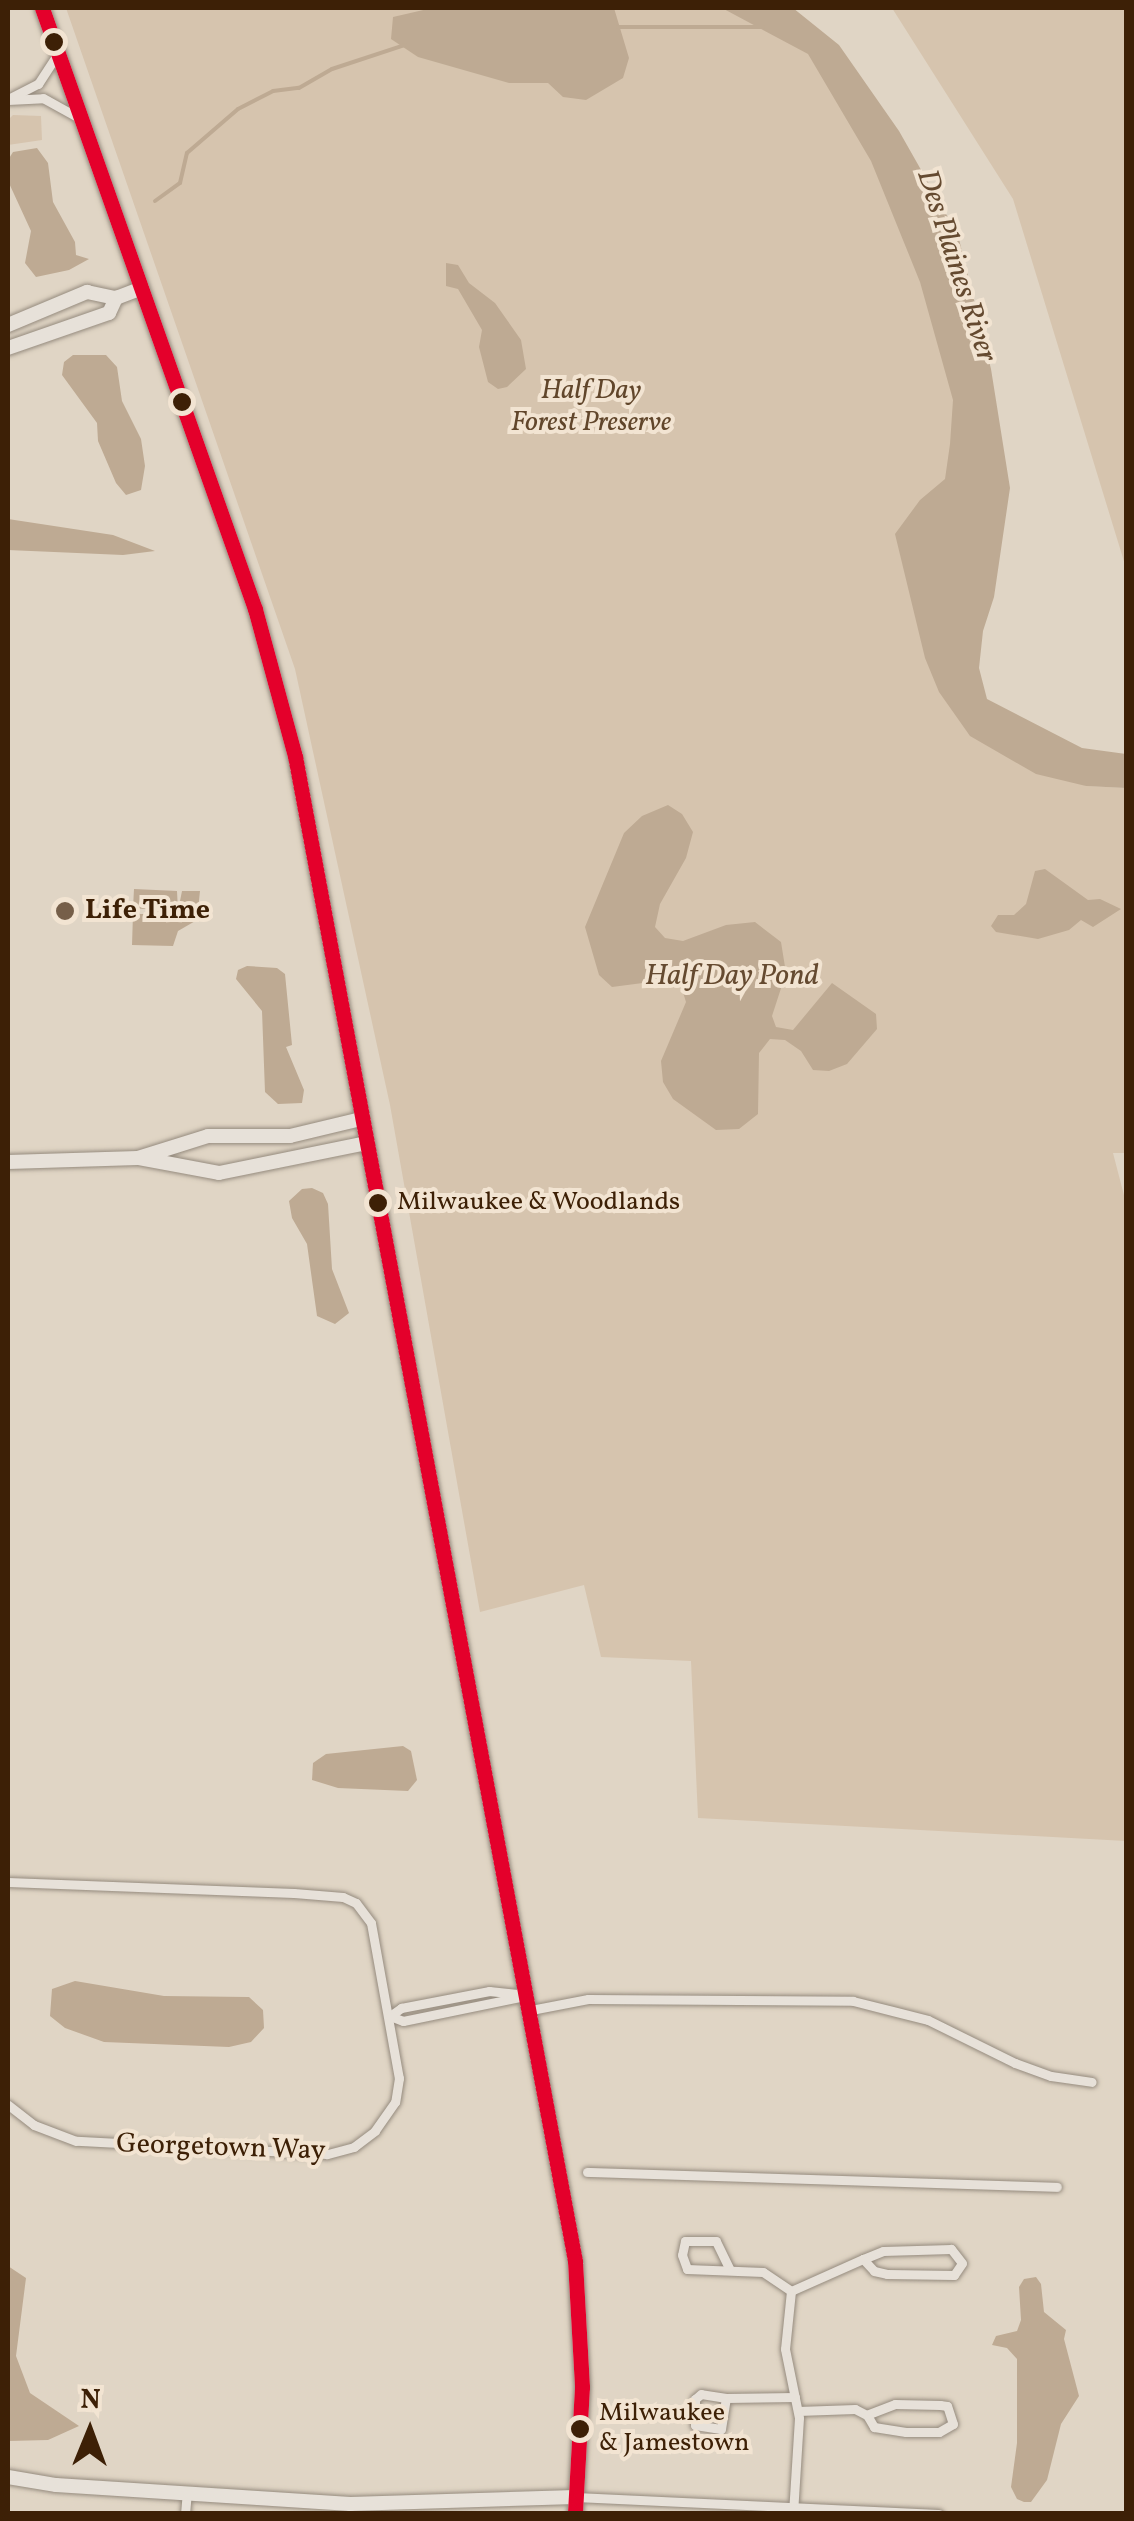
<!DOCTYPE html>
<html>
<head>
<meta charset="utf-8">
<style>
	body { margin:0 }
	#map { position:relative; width:1134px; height:2521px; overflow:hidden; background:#e0d5c5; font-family:Vollkorn,serif }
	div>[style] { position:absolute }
	.green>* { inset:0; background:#d6c4ae }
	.water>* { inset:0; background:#beaa93 }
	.stream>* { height:4px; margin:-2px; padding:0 2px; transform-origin:2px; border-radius:2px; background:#beaa93 }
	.roads { filter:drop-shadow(0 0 2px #958b7e) drop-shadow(0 0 2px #958b7e) }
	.street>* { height:9px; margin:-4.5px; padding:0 4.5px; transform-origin:4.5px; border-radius:4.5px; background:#e7e1d9 }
	.secondary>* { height:14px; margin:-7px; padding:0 7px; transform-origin:7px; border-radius:7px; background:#e7e1d9 }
	.primary>* { height:15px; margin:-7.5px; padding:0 7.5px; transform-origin:7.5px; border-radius:7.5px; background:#e2dbd3 }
	.bus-1>* { height:15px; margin:-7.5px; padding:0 7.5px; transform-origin:7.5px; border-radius:7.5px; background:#e4002b }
	.dots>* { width:28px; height:28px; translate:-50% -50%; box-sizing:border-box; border:5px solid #f2e4d2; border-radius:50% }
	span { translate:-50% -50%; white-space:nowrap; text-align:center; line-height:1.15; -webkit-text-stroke:8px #f2e4d2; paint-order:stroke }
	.bus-label { font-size:26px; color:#3d2006 }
	.left { translate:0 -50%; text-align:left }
	.park-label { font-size:28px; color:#61462b; font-style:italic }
	.poi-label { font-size:28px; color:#3d2006; font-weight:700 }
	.street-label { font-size:28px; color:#3d2006 }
	.water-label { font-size:30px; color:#654a30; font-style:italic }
	.frame { position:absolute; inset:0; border:10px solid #3d2006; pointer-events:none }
	.north { position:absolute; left:40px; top:2381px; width:100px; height:100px; -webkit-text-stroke:8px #f2e4d2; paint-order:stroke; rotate:1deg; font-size:28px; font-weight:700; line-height:40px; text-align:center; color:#3d2006 }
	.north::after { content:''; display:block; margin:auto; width:35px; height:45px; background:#3d2006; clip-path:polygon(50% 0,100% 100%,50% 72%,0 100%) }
</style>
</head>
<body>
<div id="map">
	<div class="green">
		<i style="clip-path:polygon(66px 8px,773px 8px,814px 31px,959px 354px,957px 670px,1002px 741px,1086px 786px,1126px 788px,1126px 1153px,1113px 1153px,1126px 1203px,1126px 1841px,698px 1818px,691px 1661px,601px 1657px,584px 1585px,480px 1612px,390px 1105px,295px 669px)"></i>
		<i style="clip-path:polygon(892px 8px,1126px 8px,1126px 568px,1013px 199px)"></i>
		<i style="clip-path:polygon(13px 115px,41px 116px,42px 140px,8px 145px,8px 120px)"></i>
	</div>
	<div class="water">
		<i style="clip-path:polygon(432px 8px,614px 8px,629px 58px,623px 78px,586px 100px,563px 97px,548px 83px,509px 83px,418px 57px,391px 39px,393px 17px)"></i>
		<i style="clip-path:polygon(722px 8px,793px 8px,839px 45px,899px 131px,958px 235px,991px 369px,1010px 488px,994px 597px,983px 631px,979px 668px,987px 699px,1082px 748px,1126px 754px,1126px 788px,1086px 786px,1036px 774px,970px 736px,939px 692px,925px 658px,895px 534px,920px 500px,945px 479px,950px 444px,953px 400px,920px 282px,871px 161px,808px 54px)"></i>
		<i style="clip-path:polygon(37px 148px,48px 163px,53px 202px,75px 242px,76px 255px,89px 259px,69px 270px,36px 277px,25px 263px,31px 231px,8px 181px,8px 160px,13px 152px)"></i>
		<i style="clip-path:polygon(446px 263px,458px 265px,469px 283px,495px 303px,521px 340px,526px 369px,507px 387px,498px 389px,488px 382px,479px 347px,482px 330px,458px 289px,446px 286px)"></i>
		<i style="clip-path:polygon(73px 355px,106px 355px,117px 367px,122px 401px,141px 439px,145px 466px,141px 490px,126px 495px,116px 483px,98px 441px,97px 423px,62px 375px,64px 362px)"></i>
		<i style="clip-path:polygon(8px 519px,113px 535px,155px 551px,123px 555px,8px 550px)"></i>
		<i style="clip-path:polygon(668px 805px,682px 814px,693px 832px,686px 858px,660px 904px,655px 927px,665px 938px,683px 941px,726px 925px,755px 922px,781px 942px,786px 973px,772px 1016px,776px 1027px,793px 1030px,832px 983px,876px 1014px,877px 1029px,847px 1064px,829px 1071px,813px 1070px,801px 1051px,785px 1040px,770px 1039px,759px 1053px,758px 1114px,739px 1129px,716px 1130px,673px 1099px,663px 1082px,661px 1061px,686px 1002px,681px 986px,658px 981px,612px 987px,599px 975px,585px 927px,624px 833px,642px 816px)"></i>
		<i style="clip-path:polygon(1045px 869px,1088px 900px,1100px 899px,1121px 909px,1093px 927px,1081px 920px,1069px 930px,1038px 939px,996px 932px,991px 926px,998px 915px,1014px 915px,1026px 904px,1035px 871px)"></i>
		<i style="clip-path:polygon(134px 889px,177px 891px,178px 911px,182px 891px,200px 891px,197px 920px,178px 931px,173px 946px,132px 945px,133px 914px,155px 914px,156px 910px,133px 908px)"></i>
		<i style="clip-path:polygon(247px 966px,277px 968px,285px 974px,292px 1045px,286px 1047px,304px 1090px,302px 1103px,278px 1104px,265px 1092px,262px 1011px,236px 979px,238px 970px)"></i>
		<i style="clip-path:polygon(312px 1188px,323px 1193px,328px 1204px,332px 1269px,349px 1313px,335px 1324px,317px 1316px,307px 1244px,292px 1218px,289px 1201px,302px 1189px)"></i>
		<i style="clip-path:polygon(403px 1746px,411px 1751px,417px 1780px,408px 1791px,338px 1788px,312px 1780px,313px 1763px,326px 1754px)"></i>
		<i style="clip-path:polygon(75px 1981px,164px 1996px,249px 1997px,263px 2010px,264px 2028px,251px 2042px,229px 2047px,104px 2042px,65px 2028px,50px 2016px,52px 1989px)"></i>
		<i style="clip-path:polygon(8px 2266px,26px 2278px,16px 2356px,30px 2393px,79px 2426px,48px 2440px,8px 2441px)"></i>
		<i style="clip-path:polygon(1036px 2277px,1041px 2284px,1044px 2312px,1066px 2330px,1064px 2339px,1079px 2396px,1061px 2424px,1047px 2480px,1031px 2502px,1024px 2502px,1017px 2499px,1011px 2487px,1017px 2443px,1017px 2359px,1007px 2348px,992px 2345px,996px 2336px,1017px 2331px,1021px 2320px,1019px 2287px,1024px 2279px)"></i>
	</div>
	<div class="stream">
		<i style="left:618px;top:27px;width:145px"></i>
		<i style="left:155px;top:201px;width:31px;rotate:-36deg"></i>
		<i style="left:180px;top:183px;width:31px;rotate:-77deg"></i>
		<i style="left:187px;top:153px;width:67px;rotate:-40.8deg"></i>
		<i style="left:238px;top:109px;width:39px;rotate:-27deg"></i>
		<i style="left:273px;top:91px;width:26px;rotate:-7deg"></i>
		<i style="left:299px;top:88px;width:38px;rotate:-30deg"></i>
		<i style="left:332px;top:69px;width:77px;rotate:-18.2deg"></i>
	</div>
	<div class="roads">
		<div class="street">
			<i style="left:8px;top:99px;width:34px;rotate:-27deg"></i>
			<i style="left:38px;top:84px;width:35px;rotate:-57deg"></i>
			<i style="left:8px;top:100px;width:35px;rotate:-3deg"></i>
			<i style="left:43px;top:98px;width:41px;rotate:29.1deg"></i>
			<i style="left:8px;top:1882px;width:286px;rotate:2.2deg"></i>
			<i style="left:294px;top:1893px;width:49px;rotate:4.7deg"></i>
			<i style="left:343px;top:1897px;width:14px;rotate:25deg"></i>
			<i style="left:356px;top:1903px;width:25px;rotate:53deg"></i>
			<i style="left:371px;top:1923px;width:158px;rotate:79.8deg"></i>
			<i style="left:399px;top:2078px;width:24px;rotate:99deg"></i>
			<i style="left:395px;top:2102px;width:35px;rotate:125deg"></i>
			<i style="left:375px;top:2131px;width:26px;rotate:143deg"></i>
			<i style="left:354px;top:2147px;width:28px;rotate:165deg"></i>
			<i style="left:327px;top:2154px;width:251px;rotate:-177deg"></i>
			<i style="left:76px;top:2141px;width:45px;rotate:-159.1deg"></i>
			<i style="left:34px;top:2125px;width:33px;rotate:-142deg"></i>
			<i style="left:531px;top:2010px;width:58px;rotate:-10.9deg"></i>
			<i style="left:588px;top:1999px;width:265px;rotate:0.4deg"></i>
			<i style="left:853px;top:2001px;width:77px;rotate:14.2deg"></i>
			<i style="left:928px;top:2020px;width:97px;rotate:26.3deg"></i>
			<i style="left:1015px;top:2063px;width:38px;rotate:20deg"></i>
			<i style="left:1051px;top:2076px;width:41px;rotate:8.3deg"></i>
			<i style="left:390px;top:2016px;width:14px;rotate:-36deg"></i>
			<i style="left:401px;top:2008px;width:90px;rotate:-10.9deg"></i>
			<i style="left:489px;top:1991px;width:38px;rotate:6deg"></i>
			<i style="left:390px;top:2016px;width:14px;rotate:21deg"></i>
			<i style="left:403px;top:2021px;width:119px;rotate:-11.6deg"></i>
			<i style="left:587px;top:2172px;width:470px;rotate:1.8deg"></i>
			<i style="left:730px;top:2270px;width:32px;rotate:-116deg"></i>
			<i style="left:716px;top:2241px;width:31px;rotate:180deg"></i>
			<i style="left:685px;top:2241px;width:14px;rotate:102deg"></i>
			<i style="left:682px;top:2255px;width:15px;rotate:70deg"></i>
			<i style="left:687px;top:2269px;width:76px;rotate:2.3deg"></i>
			<i style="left:763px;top:2272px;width:34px;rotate:34deg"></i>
			<i style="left:791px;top:2291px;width:79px;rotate:-24deg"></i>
			<i style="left:863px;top:2259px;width:16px;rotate:47deg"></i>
			<i style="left:874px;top:2271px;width:13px;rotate:13deg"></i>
			<i style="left:887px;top:2274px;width:67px;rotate:0.9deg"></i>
			<i style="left:954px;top:2275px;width:14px;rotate:-56deg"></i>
			<i style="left:962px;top:2263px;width:18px;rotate:-128deg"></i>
			<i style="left:951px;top:2249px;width:68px;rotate:178.3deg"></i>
			<i style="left:883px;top:2251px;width:22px;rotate:158deg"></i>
			<i style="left:791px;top:2291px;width:58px;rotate:95.9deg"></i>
			<i style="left:785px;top:2349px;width:70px;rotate:78.5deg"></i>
			<i style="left:799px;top:2418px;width:96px;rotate:93.6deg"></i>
			<i style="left:726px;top:2398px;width:25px;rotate:-171deg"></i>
			<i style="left:701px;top:2394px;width:8px;rotate:140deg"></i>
			<i style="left:695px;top:2399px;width:26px;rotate:90deg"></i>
			<i style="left:695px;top:2425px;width:26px;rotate:9deg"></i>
			<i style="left:721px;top:2429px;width:31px;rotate:-81deg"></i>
			<i style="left:726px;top:2398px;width:69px;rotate:-0.8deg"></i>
			<i style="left:798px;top:2411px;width:57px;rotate:-2deg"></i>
			<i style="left:855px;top:2409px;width:13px;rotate:27deg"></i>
			<i style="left:867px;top:2415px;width:14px;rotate:60deg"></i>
			<i style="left:874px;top:2427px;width:32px;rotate:9deg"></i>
			<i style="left:906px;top:2432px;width:33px"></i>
			<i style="left:939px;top:2432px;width:16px;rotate:-30deg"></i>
			<i style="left:953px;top:2424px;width:19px;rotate:-108deg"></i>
			<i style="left:947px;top:2406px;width:7px;rotate:-172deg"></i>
			<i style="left:940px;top:2405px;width:45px;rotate:-178.7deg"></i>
			<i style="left:895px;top:2404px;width:30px;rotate:159deg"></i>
			<i style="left:575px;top:2497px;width:364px;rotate:2.7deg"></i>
			<i style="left:185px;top:2514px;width:21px;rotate:-85deg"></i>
		</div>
		<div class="secondary">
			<i style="left:8px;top:325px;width:86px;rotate:-22.7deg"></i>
			<i style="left:87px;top:292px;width:30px;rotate:12deg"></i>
			<i style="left:116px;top:298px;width:28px;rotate:-21deg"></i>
			<i style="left:8px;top:348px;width:107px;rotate:-19.1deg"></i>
			<i style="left:109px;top:313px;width:17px;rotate:-65deg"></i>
			<i style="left:139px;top:1158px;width:81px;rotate:10.6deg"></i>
			<i style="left:219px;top:1173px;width:150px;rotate:-11.5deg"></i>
			<i style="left:8px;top:1162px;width:130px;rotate:-1.8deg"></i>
			<i style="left:138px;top:1158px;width:73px;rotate:-17.4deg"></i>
			<i style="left:208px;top:1136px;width:82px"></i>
			<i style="left:290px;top:1136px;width:73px;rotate:-13.5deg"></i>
			<i style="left:8px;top:2477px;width:49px;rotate:9.5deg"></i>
			<i style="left:56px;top:2485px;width:295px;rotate:3.7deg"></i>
			<i style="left:350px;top:2504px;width:225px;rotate:-1.8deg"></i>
		</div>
		<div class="primary">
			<i style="left:42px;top:8px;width:638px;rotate:70.49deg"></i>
			<i style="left:255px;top:609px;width:152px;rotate:74.8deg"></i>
			<i style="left:295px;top:756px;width:1531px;rotate:79.46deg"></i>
			<i style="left:575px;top:2261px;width:126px;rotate:86.8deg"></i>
			<i style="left:582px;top:2387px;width:127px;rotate:93.2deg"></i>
		</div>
	</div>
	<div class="bus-1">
		<i style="left:42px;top:8px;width:638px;rotate:70.49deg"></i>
		<i style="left:255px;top:609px;width:152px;rotate:74.8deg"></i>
		<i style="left:295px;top:756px;width:1531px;rotate:79.46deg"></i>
		<i style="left:575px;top:2261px;width:126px;rotate:86.8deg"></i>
		<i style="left:582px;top:2387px;width:127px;rotate:93.2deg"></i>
	</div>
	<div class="dots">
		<i style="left:54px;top:42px;background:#3d2006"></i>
		<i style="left:182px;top:402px;background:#3d2006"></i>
		<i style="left:65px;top:911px;background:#765f49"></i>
		<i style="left:378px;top:1203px;background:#3d2006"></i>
		<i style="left:580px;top:2429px;background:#3d2006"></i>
	</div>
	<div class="bus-label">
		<span class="left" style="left:397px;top:1203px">Milwaukee &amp; Woodlands</span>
		<span class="left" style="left:599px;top:2429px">Milwaukee<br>&amp; Jamestown</span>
	</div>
	<div class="park-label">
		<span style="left:591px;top:407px">Half Day<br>Forest Preserve</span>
	</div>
	<div class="poi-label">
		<span class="left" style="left:85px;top:911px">Life Time</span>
	</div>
	<div class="street-label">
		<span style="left:221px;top:2148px;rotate:2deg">Georgetown Way</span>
	</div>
	<div class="water-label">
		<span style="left:956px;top:266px;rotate:72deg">Des Plaines River</span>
		<span style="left:732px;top:976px">Half Day Pond</span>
	</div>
	<div class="frame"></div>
	<div class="north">N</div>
</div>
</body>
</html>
